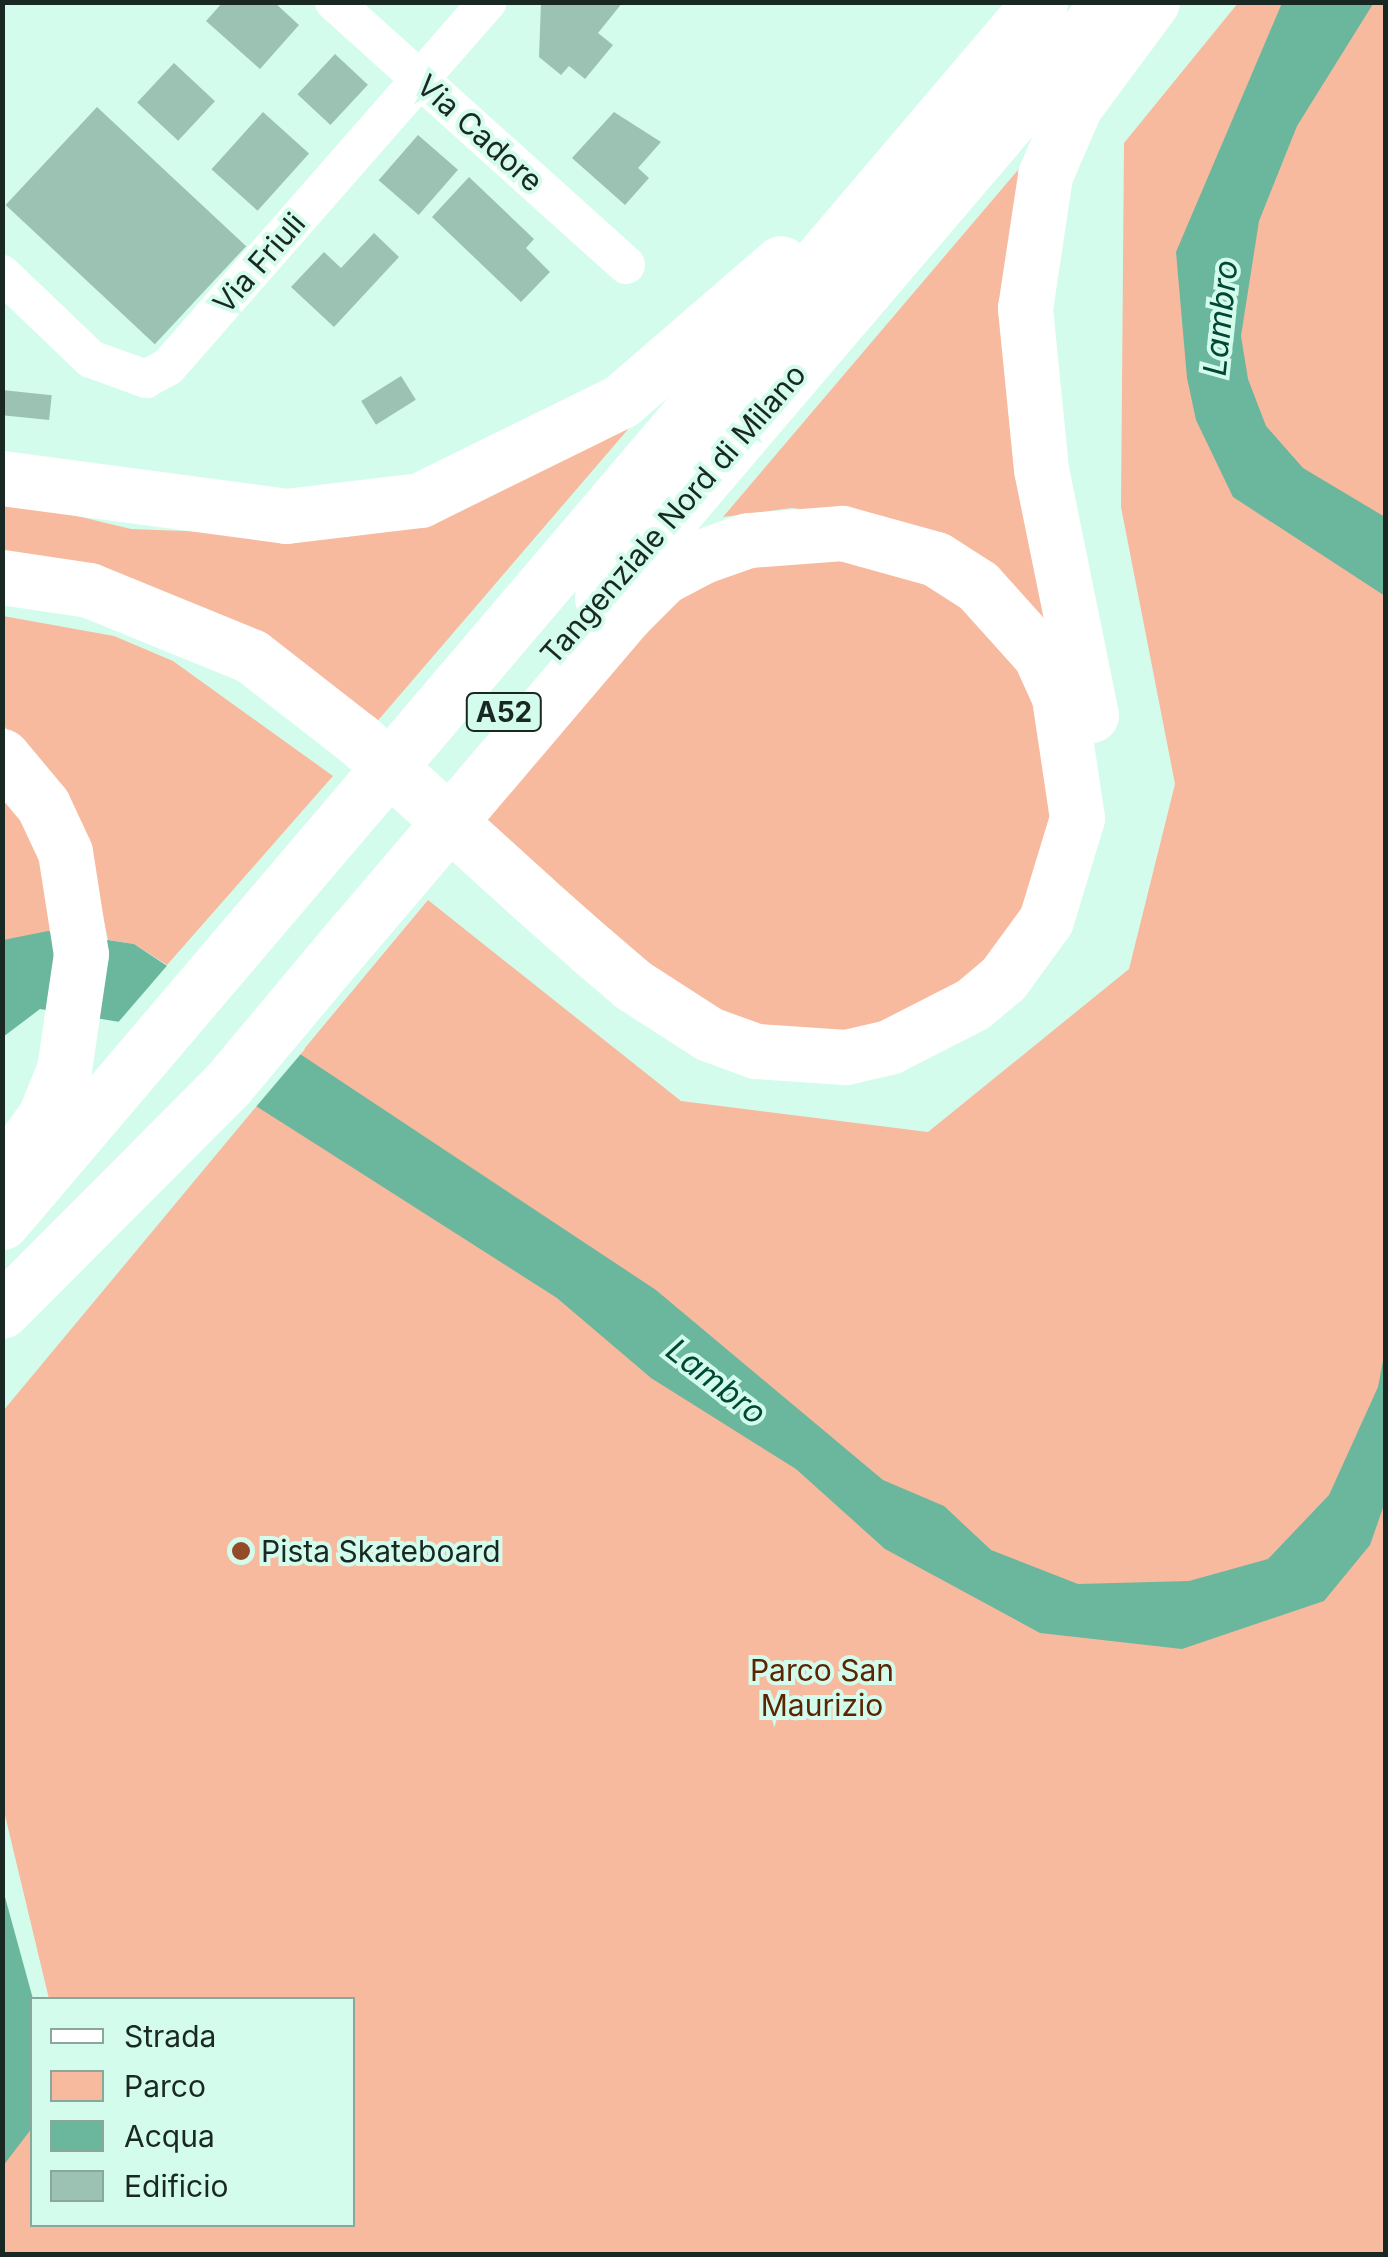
<!DOCTYPE html>
<html>
<head>
<meta charset="utf-8">
<style>
	body { margin:0 }
	#map { position:relative; width:1388px; height:2257px; overflow:hidden; background:#d4fced; font-family:Inter,sans-serif }
	div>[style] { position:absolute }
	.green>* { inset:0; background:#f7ba9f }
	.water>* { inset:0; background:#6ab79e }
	.pier>* { inset:0; background:#d4fced }
	.building>* { inset:0; background:#9cc2b4; transform-origin:0 0 }
	.minor>* { height:38px; margin:-19px; padding:0 19px; transform-origin:19px; border-radius:19px; background:#fff }
	.highway>* { height:55px; margin:-27.5px; padding:0 27.5px; transform-origin:27.5px; border-radius:27.5px; background:#fff }
	.dots>* { width:28px; height:28px; translate:-50% -50%; box-sizing:border-box; border:5px solid #d4fced; border-radius:50% }
	span { translate:-50% -50%; white-space:nowrap; text-align:center; line-height:1.15; -webkit-text-stroke:8px #d4fced; paint-order:stroke }
	.shield-label span { padding:2px 8px; background:#d4fced; border:2px solid; border-radius:8px; -webkit-text-stroke-width:0 }
	.shield-label { font-size:28px; color:#192823; font-weight:700 }
	.street-label { font-size:30px; color:#192823 }
	.poi-label { font-size:30px; color:#192823 }
	.left { translate:0 -50%; text-align:left }
	.park-label { font-size:30px; color:#5d2403 }
	.water-label { font-size:32px; color:#004736; font-style:italic }
	.frame { position:absolute; inset:0; border:5px solid #192823; pointer-events:none }
	.legend { position:absolute; left:30px; top:1997px; width:325px; height:230px; box-sizing:border-box; background:#d4fced; border:2px solid #89a79c; margin:0; padding:12px 18px; list-style:none; font-size:30px; color:#192823 }
	.legend li { display:flex; align-items:center; gap:20px; height:50px }
	.legend b { width:50px; border:2px solid #89a79c }
</style>
</head>
<body>
<div id="map">
	<div class="green">
		<i style="clip-path:polygon(1238px 3px,1385px 3px,1385px 2254px,3px 2254px,2px 2062px,32px 2035px,32px 2224px,352px 2224px,352px 2000px,49px 1999px,3px 1807px,3px 1411px,428px 900px,681px 1101px,928px 1132px,1129px 969px,1175px 784px,1121px 507px,1124px 143px)"></i>
		<i style="clip-path:polygon(1023px 164px,1055px 626px,862px 517px,792px 508px,723px 517px)"></i>
		<i style="clip-path:polygon(636px 420px,369px 731px,3px 562px,2px 498px,131px 529px,347px 537px,415px 517px)"></i>
		<i style="clip-path:polygon(812px 546px,944px 584px,1032px 665px,1062px 815px,999px 968px,901px 1022px,797px 1038px,707px 1011px,473px 819px,690px 579px)"></i>
		<i style="clip-path:polygon(3px 616px,114px 636px,173px 661px,333px 776px,167px 965px,134px 944px,108px 940px,87px 842px,3px 724px)"></i>
		<i style="clip-path:polygon(2px 774px,23px 800px,59px 933px,3px 940px)"></i>
	</div>
	<div class="water">
		<i style="clip-path:polygon(1282px 3px,1373px 4px,1297px 126px,1259px 221px,1241px 336px,1248px 379px,1266px 426px,1303px 468px,1385px 517px,1385px 596px,1233px 497px,1196px 420px,1187px 378px,1176px 252px)"></i>
		<i style="clip-path:polygon(48px 931px,134px 944px,656px 1290px,883px 1480px,944px 1506px,991px 1550px,1078px 1584px,1189px 1581px,1268px 1559px,1329px 1495px,1378px 1387px,1385px 1350px,1385px 1502px,1370px 1545px,1324px 1601px,1182px 1649px,1040px 1633px,885px 1549px,796px 1469px,651px 1378px,557px 1298px,126px 1023px,40px 1009px,3px 1037px,3px 940px)"></i>
		<i style="clip-path:polygon(2px 1886px,33px 1999px,32px 2128px,3px 2166px)"></i>
	</div>
	<div class="pier">
		<i style="clip-path:polygon(171px 961px,305px 1049px,255px 1108px,115px 1026px)"></i>
	</div>
	<div class="building">
		<i style="clip-path:polygon(223px 2px,274px 2px,299px 25px,260px 69px,206px 21px)"></i>
		<i style="clip-path:polygon(541px 2px,623px 2px,598px 33px,613px 45px,585px 79px,569px 66px,561px 75px,539px 57px)"></i>
		<i style="left:335px;top:54px;width:45px;height:55px;rotate:43deg"></i>
		<i style="left:174px;top:63px;width:56px;height:54px;rotate:43deg"></i>
		<i style="left:97px;top:107px;width:204px;height:134px;rotate:43deg"></i>
		<i style="left:263px;top:112px;width:62px;height:77px;rotate:42deg"></i>
		<i style="clip-path:polygon(614px 112px,661px 142px,638px 168px,649px 178px,625px 205px,572px 158px)"></i>
		<i style="left:418px;top:135px;width:53px;height:60px;rotate:41deg"></i>
		<i style="clip-path:polygon(469px 177px,534px 239px,526px 248px,550px 272px,521px 302px,432px 217px)"></i>
		<i style="clip-path:polygon(374px 233px,399px 257px,334px 327px,291px 287px,324px 252px,341px 268px)"></i>
		<i style="left:401px;top:376px;width:28px;height:47px;rotate:58deg"></i>
		<i style="left:2px;top:390px;width:50px;height:25px;rotate:6deg"></i>
	</div>
	<div class="minor">
		<i style="left:334px;top:2px;width:393px;rotate:42deg"></i>
		<i style="left:2px;top:274px;width:123px;rotate:43.7deg"></i>
		<i style="left:91px;top:359px;width:59px;rotate:20deg"></i>
		<i style="left:146px;top:379px;width:25px;rotate:-29deg"></i>
		<i style="left:168px;top:367px;width:485px;rotate:-48.8deg"></i>
	</div>
	<div class="highway">
		<i style="left:2px;top:478px;width:287px;rotate:7.6deg"></i>
		<i style="left:286px;top:516px;width:135px;rotate:-6.8deg"></i>
		<i style="left:420px;top:500px;width:224px;rotate:-26.2deg"></i>
		<i style="left:621px;top:401px;width:211px;rotate:-40.8deg"></i>
		<i style="left:2px;top:577px;width:88px;rotate:8.5deg"></i>
		<i style="left:89px;top:590px;width:175px;rotate:22.2deg"></i>
		<i style="left:251px;top:656px;width:137px;rotate:37.9deg"></i>
		<i style="left:359px;top:740px;width:234px;rotate:42.2deg"></i>
		<i style="left:532px;top:897px;width:80px;rotate:41.5deg"></i>
		<i style="left:592px;top:950px;width:54px;rotate:40.5deg"></i>
		<i style="left:633px;top:985px;width:90px;rotate:32.8deg"></i>
		<i style="left:709px;top:1034px;width:50px;rotate:19.9deg"></i>
		<i style="left:756px;top:1051px;width:90px;rotate:3.8deg"></i>
		<i style="left:846px;top:1057px;width:44px;rotate:-13.1deg"></i>
		<i style="left:889px;top:1047px;width:94px;rotate:-27.1deg"></i>
		<i style="left:973px;top:1004px;width:39px;rotate:-40deg"></i>
		<i style="left:1003px;top:979px;width:73px;rotate:-53.9deg"></i>
		<i style="left:1046px;top:920px;width:107px;rotate:-73.1deg"></i>
		<i style="left:1077px;top:818px;width:122px;rotate:-98.5deg"></i>
		<i style="left:1059px;top:697px;width:46px;rotate:-114.3deg"></i>
		<i style="left:1040px;top:655px;width:93px;rotate:-131.9deg"></i>
		<i style="left:978px;top:586px;width:50px;rotate:-147.3deg"></i>
		<i style="left:936px;top:559px;width:98px;rotate:-164.5deg"></i>
		<i style="left:842px;top:533px;width:94px;rotate:175.7deg"></i>
		<i style="left:748px;top:540px;width:48px;rotate:160.4deg"></i>
		<i style="left:703px;top:556px;width:45px;rotate:152.3deg"></i>
		<i style="left:663px;top:577px;width:52px;rotate:135deg"></i>
		<i style="left:626px;top:614px;width:418px;rotate:130.4deg"></i>
		<i style="left:355px;top:932px;width:199px;rotate:129.9deg"></i>
		<i style="left:227px;top:1085px;width:319px;rotate:134.9deg"></i>
		<i style="left:602px;top:598px;width:769px;rotate:-49.54deg"></i>
		<i style="left:1091px;top:715px;width:251px;rotate:-101.5deg"></i>
		<i style="left:1041px;top:469px;width:162px;rotate:-95.7deg"></i>
		<i style="left:1025px;top:308px;width:134px;rotate:-81.4deg"></i>
		<i style="left:1045px;top:175px;width:75px;rotate:-66.5deg"></i>
		<i style="left:1075px;top:106px;width:129px;rotate:-53.5deg"></i>
		<i style="left:2px;top:756px;width:64px;rotate:50.1deg"></i>
		<i style="left:43px;top:805px;width:52px;rotate:64.9deg"></i>
		<i style="left:65px;top:852px;width:103px;rotate:81.1deg"></i>
		<i style="left:81px;top:954px;width:116px;rotate:98.4deg"></i>
		<i style="left:64px;top:1069px;width:51px;rotate:112deg"></i>
		<i style="left:45px;top:1116px;width:70px;rotate:125.7deg"></i>
		<i style="left:2px;top:1222px;width:1602px;rotate:-49.61deg"></i>
	</div>
	<div class="dots">
		<i style="left:241px;top:1551px;background:#944c28"></i>
	</div>
	<div class="shield-label">
		<span style="left:504px;top:712px">A52</span>
	</div>
	<div class="street-label">
		<span style="left:480px;top:133px;rotate:42deg">Via Cadore</span>
		<span style="left:259px;top:263px;rotate:-49deg">Via Friuli</span>
		<span style="left:673px;top:514px;rotate:-49deg">Tangenziale Nord di Milano</span>
	</div>
	<div class="poi-label">
		<span class="left" style="left:261px;top:1551px">Pista Skateboard</span>
	</div>
	<div class="park-label">
		<span style="left:822px;top:1687px">Parco San<br>Maurizio</span>
	</div>
	<div class="water-label">
		<span style="left:1221px;top:318px;rotate:-84deg">Lambro</span>
		<span style="left:716px;top:1382px;rotate:38deg">Lambro</span>
	</div>
	<div class="frame"></div>
	<ul class="legend">
	<li><b style="height:12px;background:#fff"></b>Strada</li>
	<li><b style="height:28px;background:#f7ba9f"></b>Parco</li>
	<li><b style="height:28px;background:#6ab79e"></b>Acqua</li>
	<li><b style="height:28px;background:#9cc2b4"></b>Edificio</li>
	</ul>
</div>
</body>
</html>
